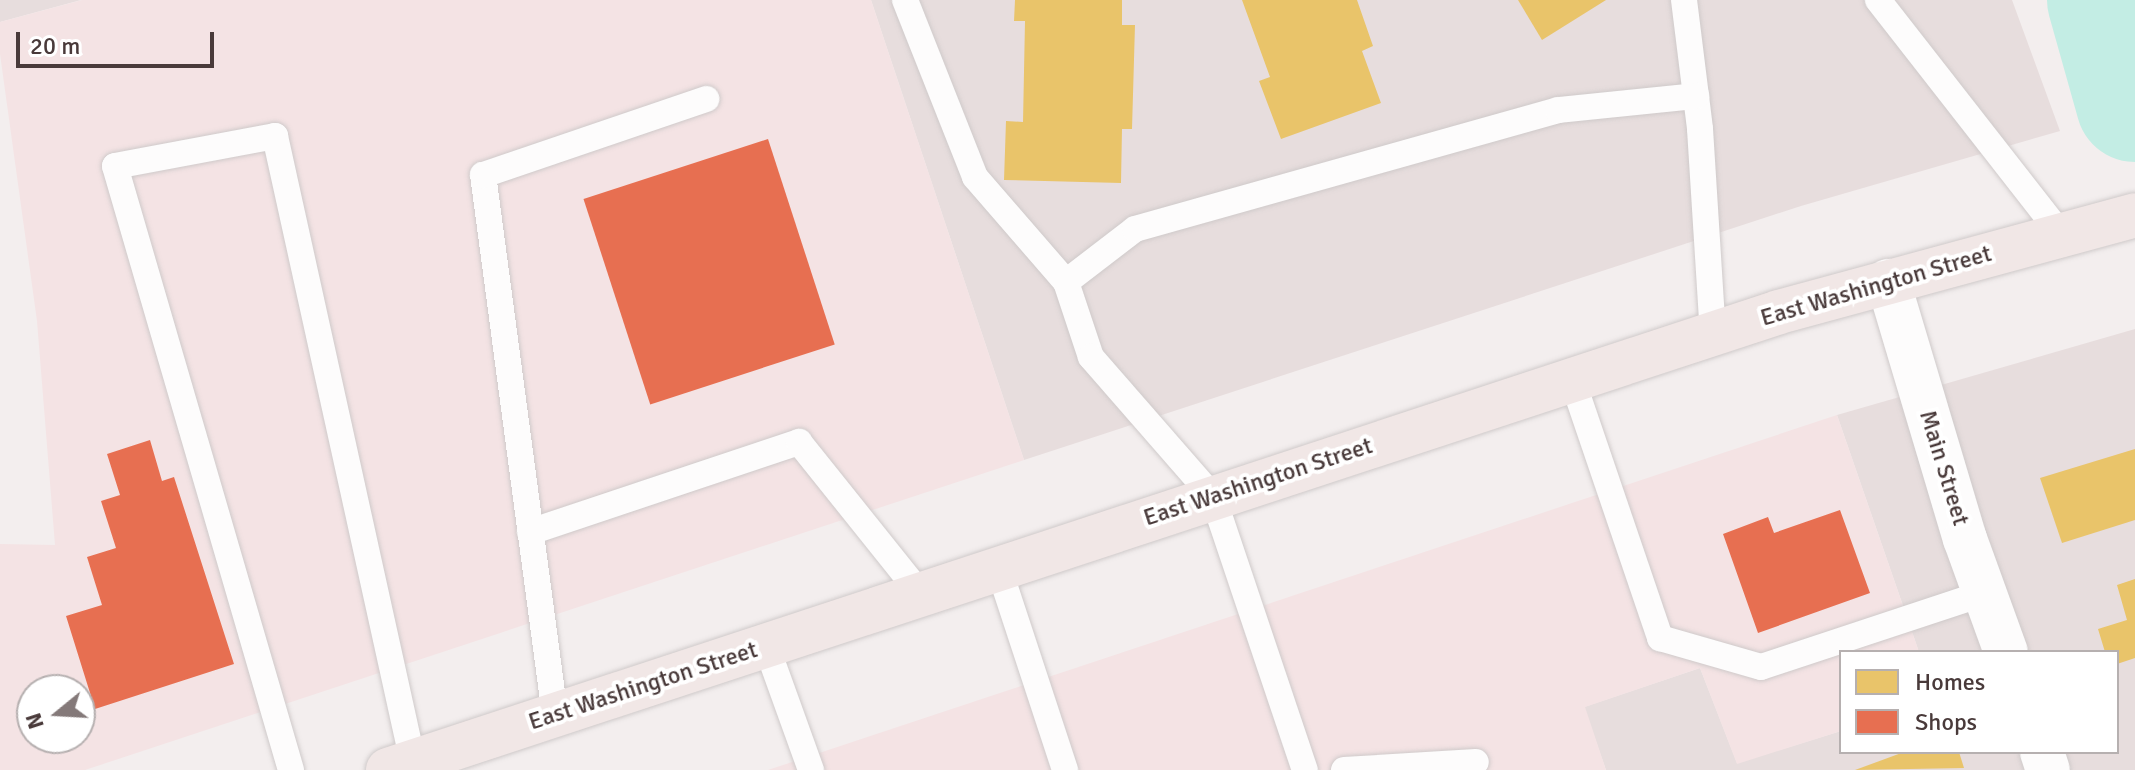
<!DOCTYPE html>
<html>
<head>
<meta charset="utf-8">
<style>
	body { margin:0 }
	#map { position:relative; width:2135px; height:770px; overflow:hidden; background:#f3eeee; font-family:Signika,sans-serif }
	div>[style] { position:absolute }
	.residential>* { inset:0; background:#e7dddd }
	.commercial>* { inset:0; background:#f4e3e4 }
	.homes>* { inset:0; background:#e9c46a }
	.shops>* { inset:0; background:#e76f51; transform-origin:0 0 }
	.river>* { height:118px; margin:-59px; padding:0 59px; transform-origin:59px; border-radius:59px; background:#c3ede4 }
	.roads { filter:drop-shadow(0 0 2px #cfcaca) drop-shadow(0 0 2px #cfcaca) }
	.service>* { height:26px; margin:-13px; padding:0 13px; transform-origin:13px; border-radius:13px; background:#fdfcfc }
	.minor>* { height:44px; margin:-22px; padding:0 22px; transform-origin:22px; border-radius:22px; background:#fdfcfc }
	.primary>* { height:44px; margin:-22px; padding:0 22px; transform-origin:22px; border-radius:22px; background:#f1e7e6 }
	span { translate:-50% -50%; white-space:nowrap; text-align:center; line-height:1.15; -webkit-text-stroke:8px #fff; paint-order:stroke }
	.street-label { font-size:24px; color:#493a3a }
	.legend { position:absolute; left:1839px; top:650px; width:280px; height:104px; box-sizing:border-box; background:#fff; border:2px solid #b6b0b0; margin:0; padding:10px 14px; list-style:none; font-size:24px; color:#493a3a }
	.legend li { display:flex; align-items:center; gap:16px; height:40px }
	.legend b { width:40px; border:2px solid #b6b0b0 }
	.north { position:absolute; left:16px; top:674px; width:80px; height:80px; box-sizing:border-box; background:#fff; border:2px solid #b6b0b0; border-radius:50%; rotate:252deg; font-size:22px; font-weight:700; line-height:32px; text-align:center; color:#493a3a }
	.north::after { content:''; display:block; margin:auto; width:28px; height:36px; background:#847979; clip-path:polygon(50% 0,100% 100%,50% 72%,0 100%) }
	.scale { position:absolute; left:16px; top:32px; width:198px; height:36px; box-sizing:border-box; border:4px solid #493a3a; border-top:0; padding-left:10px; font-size:24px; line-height:28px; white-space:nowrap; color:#493a3a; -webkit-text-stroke:6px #fff; paint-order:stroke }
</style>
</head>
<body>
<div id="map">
	<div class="residential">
		<i style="clip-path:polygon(0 0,81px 0,0 22px)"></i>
		<i style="clip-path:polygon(871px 0,2012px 0,2060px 131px,1801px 206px,1024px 460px)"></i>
		<i style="clip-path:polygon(2135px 329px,2135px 770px,1606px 770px,1584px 707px,1700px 668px,1737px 763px,1841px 731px,1841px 752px,2117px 752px,2117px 652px,1919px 652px,1837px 415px)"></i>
	</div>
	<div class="commercial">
		<i style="clip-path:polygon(evenodd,82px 0,871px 0,1024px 460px,85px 770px,0 770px,0 544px,55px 545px,37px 321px,0 54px,0 22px,82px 0,32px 690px,80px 690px,80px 738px,32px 738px,32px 690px)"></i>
		<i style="clip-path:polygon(1837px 415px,1919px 652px,1841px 652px,1841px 731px,1737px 764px,1700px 668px,1585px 707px,1606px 770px,768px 770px)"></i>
	</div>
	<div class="homes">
		<i style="clip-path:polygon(1015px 0,1122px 0,1122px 25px,1135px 25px,1132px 129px,1122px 129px,1121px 183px,1004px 180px,1006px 121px,1023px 122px,1025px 21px,1014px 21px)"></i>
		<i style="clip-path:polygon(1242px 0,1357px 0,1373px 46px,1362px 51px,1381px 103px,1281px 139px,1259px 81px,1270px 77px)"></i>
		<i style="clip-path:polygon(1518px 0,1606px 0,1542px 40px)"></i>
		<i style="clip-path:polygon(2135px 449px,2135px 520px,2062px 543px,2040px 478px)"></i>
		<i style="clip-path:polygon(2135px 579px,2135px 658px,2117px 664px,2117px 652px,2105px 652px,2098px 629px,2127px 620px,2117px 585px)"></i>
		<i style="clip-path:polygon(1904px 752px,1959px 752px,1964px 768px,1855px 770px)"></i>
	</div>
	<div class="shops">
		<i style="left:768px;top:139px;width:216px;height:194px;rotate:72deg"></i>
		<i style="clip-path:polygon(150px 440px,162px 481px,174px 477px,234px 664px,95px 709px,66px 616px,102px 605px,87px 557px,116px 548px,101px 501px,120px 495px,107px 454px)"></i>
		<i style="clip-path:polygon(1840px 510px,1870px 593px,1758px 633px,1723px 534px,1768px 517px,1774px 533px)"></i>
	</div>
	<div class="river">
		<i style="left:2106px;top:0;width:107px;rotate:74.3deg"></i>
	</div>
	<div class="roads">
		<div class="service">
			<i style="left:905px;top:0;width:190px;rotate:68.4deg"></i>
			<i style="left:975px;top:177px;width:139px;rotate:49.1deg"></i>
			<i style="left:1066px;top:282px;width:79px;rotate:71.6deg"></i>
			<i style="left:1091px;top:357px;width:186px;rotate:48.9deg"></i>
			<i style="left:1213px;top:497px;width:288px;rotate:71.4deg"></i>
			<i style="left:1684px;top:0;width:130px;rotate:82.9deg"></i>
			<i style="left:1700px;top:129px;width:204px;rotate:86.4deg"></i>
			<i style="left:1878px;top:0;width:296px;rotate:52deg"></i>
			<i style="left:1066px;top:282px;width:87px;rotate:-37.5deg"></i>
			<i style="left:1135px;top:229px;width:439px;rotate:-15.7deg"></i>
			<i style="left:1558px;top:110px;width:139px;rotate:-5.8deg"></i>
			<i style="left:1572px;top:379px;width:274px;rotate:71.2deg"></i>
			<i style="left:1660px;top:638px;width:105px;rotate:16deg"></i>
			<i style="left:1761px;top:667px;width:236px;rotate:-18.3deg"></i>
			<i style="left:530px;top:532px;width:284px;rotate:-18.5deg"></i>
			<i style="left:799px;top:442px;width:193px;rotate:51.3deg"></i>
			<i style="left:998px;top:566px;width:215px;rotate:71.8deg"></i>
			<i style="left:766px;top:645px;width:133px;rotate:70.2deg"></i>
			<i style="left:555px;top:715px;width:545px;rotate:-97.59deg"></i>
			<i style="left:483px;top:175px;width:236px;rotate:-18.8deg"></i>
			<i style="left:291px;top:770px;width:629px;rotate:-106.25deg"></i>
			<i style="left:115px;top:166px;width:163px;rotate:-10.6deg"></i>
			<i style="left:275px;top:136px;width:641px;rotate:77.57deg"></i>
			<i style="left:1344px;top:770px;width:132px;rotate:-3.5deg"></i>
		</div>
		<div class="minor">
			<i style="left:1888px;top:281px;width:269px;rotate:73.4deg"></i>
			<i style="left:1965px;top:539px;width:120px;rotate:70.1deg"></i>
			<i style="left:2042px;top:752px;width:19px;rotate:72deg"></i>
		</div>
		<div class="primary">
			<i style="left:388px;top:770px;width:1464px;rotate:-18.22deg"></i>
			<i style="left:1779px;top:312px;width:369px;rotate:-15.2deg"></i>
		</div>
	</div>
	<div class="street-label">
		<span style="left:1876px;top:286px;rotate:-16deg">East Washington Street</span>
		<span style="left:1944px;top:468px;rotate:73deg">Main Street</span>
		<span style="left:1258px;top:482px;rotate:-18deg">East Washington Street</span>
		<span style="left:643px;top:686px;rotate:-18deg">East Washington Street</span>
	</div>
	<ul class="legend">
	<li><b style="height:22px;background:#e9c46a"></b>Homes</li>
	<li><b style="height:22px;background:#e76f51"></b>Shops</li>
	</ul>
	<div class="north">N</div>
	<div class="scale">20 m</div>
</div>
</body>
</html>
